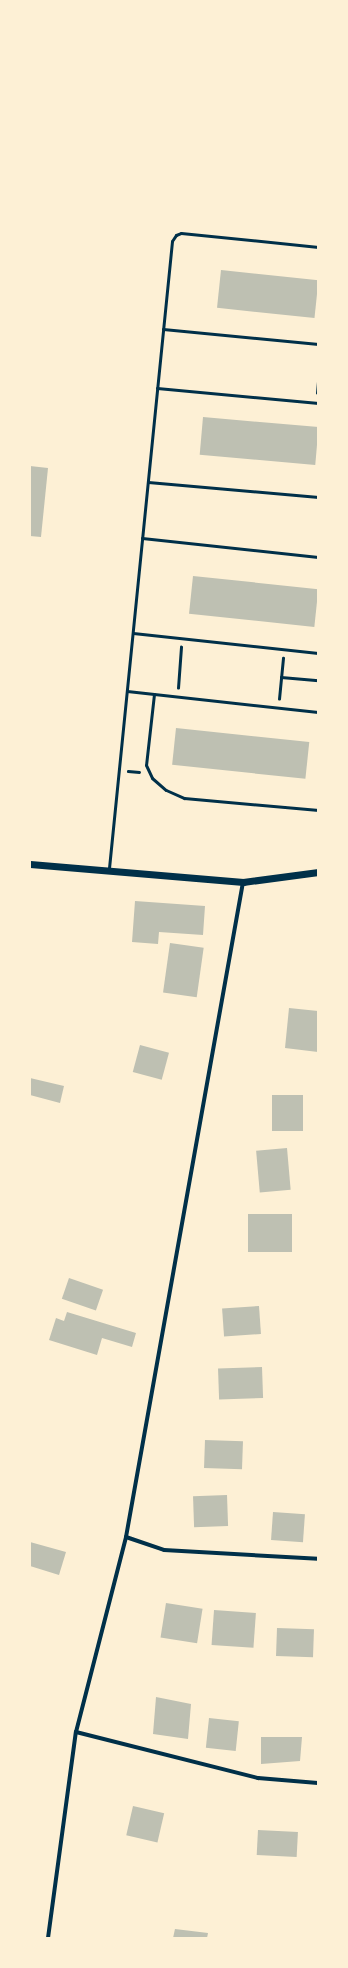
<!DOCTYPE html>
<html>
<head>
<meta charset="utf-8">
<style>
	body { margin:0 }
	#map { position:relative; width:348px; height:1968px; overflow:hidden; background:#fdf0d5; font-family:"Alegreya Sans",sans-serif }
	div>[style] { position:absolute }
	.building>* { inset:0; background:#bec0b2; transform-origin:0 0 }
	.path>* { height:2.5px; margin:-1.25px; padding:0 1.25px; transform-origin:1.25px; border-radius:1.25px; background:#003049 }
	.service>* { height:3px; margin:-1.5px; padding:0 1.5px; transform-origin:1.5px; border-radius:1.5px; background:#003049 }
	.minor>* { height:4px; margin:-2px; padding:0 2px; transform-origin:2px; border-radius:2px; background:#003049 }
	.tertiary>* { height:7px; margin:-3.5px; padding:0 3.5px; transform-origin:3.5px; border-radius:3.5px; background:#003049 }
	span { translate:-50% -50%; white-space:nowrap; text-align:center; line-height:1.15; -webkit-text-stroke:4px #fdf0d5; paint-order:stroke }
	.frame { position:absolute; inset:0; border:31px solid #fdf0d5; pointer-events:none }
</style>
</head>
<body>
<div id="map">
	<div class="building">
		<i style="left:221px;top:270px;width:98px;height:38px;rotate:6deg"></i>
		<i style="left:203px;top:417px;width:116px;height:38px;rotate:5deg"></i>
		<i style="clip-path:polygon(30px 466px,48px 468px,41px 537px,30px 536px)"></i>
		<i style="left:193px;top:576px;width:126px;height:38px;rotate:6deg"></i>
		<i style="left:176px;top:728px;width:134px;height:37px;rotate:6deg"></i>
		<i style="clip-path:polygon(135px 901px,205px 906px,203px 935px,159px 932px,158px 944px,132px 942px)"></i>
		<i style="left:170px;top:943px;width:34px;height:50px;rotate:8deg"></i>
		<i style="clip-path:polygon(289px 1008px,318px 1011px,318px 1052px,285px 1048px)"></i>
		<i style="left:140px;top:1045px;width:30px;height:28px;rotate:15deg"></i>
		<i style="clip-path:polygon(30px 1078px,64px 1086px,60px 1103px,30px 1095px)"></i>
		<i style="left:272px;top:1095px;width:31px;height:36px"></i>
		<i style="left:287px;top:1148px;width:42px;height:31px;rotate:85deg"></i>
		<i style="left:248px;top:1214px;width:44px;height:38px"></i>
		<i style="left:69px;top:1278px;width:36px;height:22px;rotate:19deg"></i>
		<i style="left:259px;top:1306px;width:28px;height:37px;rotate:86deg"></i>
		<i style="clip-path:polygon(67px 1312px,136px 1333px,132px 1347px,102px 1338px,97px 1355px,49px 1340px,56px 1318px,64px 1321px)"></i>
		<i style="left:262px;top:1367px;width:31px;height:44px;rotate:88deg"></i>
		<i style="left:205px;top:1440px;width:38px;height:28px;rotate:2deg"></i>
		<i style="left:227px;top:1495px;width:31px;height:34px;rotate:88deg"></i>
		<i style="left:273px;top:1512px;width:32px;height:28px;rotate:4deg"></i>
		<i style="clip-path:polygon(30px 1542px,66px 1552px,59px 1575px,30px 1566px)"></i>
		<i style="left:166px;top:1603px;width:37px;height:35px;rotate:9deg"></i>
		<i style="left:214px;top:1610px;width:42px;height:35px;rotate:4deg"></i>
		<i style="left:277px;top:1628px;width:37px;height:28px;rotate:2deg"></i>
		<i style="clip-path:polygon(156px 1697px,191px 1704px,188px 1739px,153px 1734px)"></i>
		<i style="left:209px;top:1718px;width:30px;height:30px;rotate:6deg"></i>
		<i style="clip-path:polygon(261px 1737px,302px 1737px,300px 1761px,261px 1764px)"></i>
		<i style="left:133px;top:1806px;width:32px;height:30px;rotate:13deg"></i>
		<i style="left:258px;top:1830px;width:40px;height:25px;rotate:3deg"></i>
		<i style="clip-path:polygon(175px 1929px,208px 1933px,207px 1938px,173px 1938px)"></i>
	</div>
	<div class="path">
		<i style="left:317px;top:393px;width:11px;rotate:-85deg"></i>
		<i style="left:281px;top:677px;width:37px;rotate:5deg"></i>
		<i style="left:178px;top:688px;width:41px;rotate:-85.8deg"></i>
		<i style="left:279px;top:699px;width:41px;rotate:-84.4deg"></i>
		<i style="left:128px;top:771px;width:11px;rotate:5deg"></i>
	</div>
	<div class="service">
		<i style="left:163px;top:329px;width:156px;rotate:5.5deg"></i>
		<i style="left:157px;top:388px;width:162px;rotate:5.3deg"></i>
		<i style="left:148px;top:482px;width:171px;rotate:5deg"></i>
		<i style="left:142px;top:538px;width:177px;rotate:6.2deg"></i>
		<i style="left:133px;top:633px;width:186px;rotate:6.2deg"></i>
		<i style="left:127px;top:691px;width:192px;rotate:6.3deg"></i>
		<i style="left:154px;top:694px;width:71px;rotate:96.4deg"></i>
		<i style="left:146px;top:765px;width:14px;rotate:65deg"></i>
		<i style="left:152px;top:778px;width:18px;rotate:41deg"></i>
		<i style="left:166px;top:790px;width:20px;rotate:24deg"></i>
		<i style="left:184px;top:798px;width:135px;rotate:5.1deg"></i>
		<i style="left:109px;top:868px;width:630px;rotate:-84.26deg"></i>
		<i style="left:172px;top:241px;width:7px;rotate:-56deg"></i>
		<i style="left:176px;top:235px;width:5px;rotate:-22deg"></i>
		<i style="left:181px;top:233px;width:138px;rotate:5.8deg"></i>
	</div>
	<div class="minor">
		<i style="left:126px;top:1537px;width:40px;rotate:18.9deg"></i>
		<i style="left:164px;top:1550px;width:154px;rotate:3.3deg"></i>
		<i style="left:76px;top:1732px;width:188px;rotate:14.2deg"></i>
		<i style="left:258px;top:1778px;width:60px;rotate:4.8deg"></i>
		<i style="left:48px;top:1938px;width:208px;rotate:-82.3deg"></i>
		<i style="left:76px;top:1732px;width:201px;rotate:-75.6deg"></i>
		<i style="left:126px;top:1537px;width:665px;rotate:-79.87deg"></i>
	</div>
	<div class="tertiary">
		<i style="left:30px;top:864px;width:214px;rotate:4.8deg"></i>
		<i style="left:243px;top:882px;width:76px;rotate:-7.6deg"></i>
	</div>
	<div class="frame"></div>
</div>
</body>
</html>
